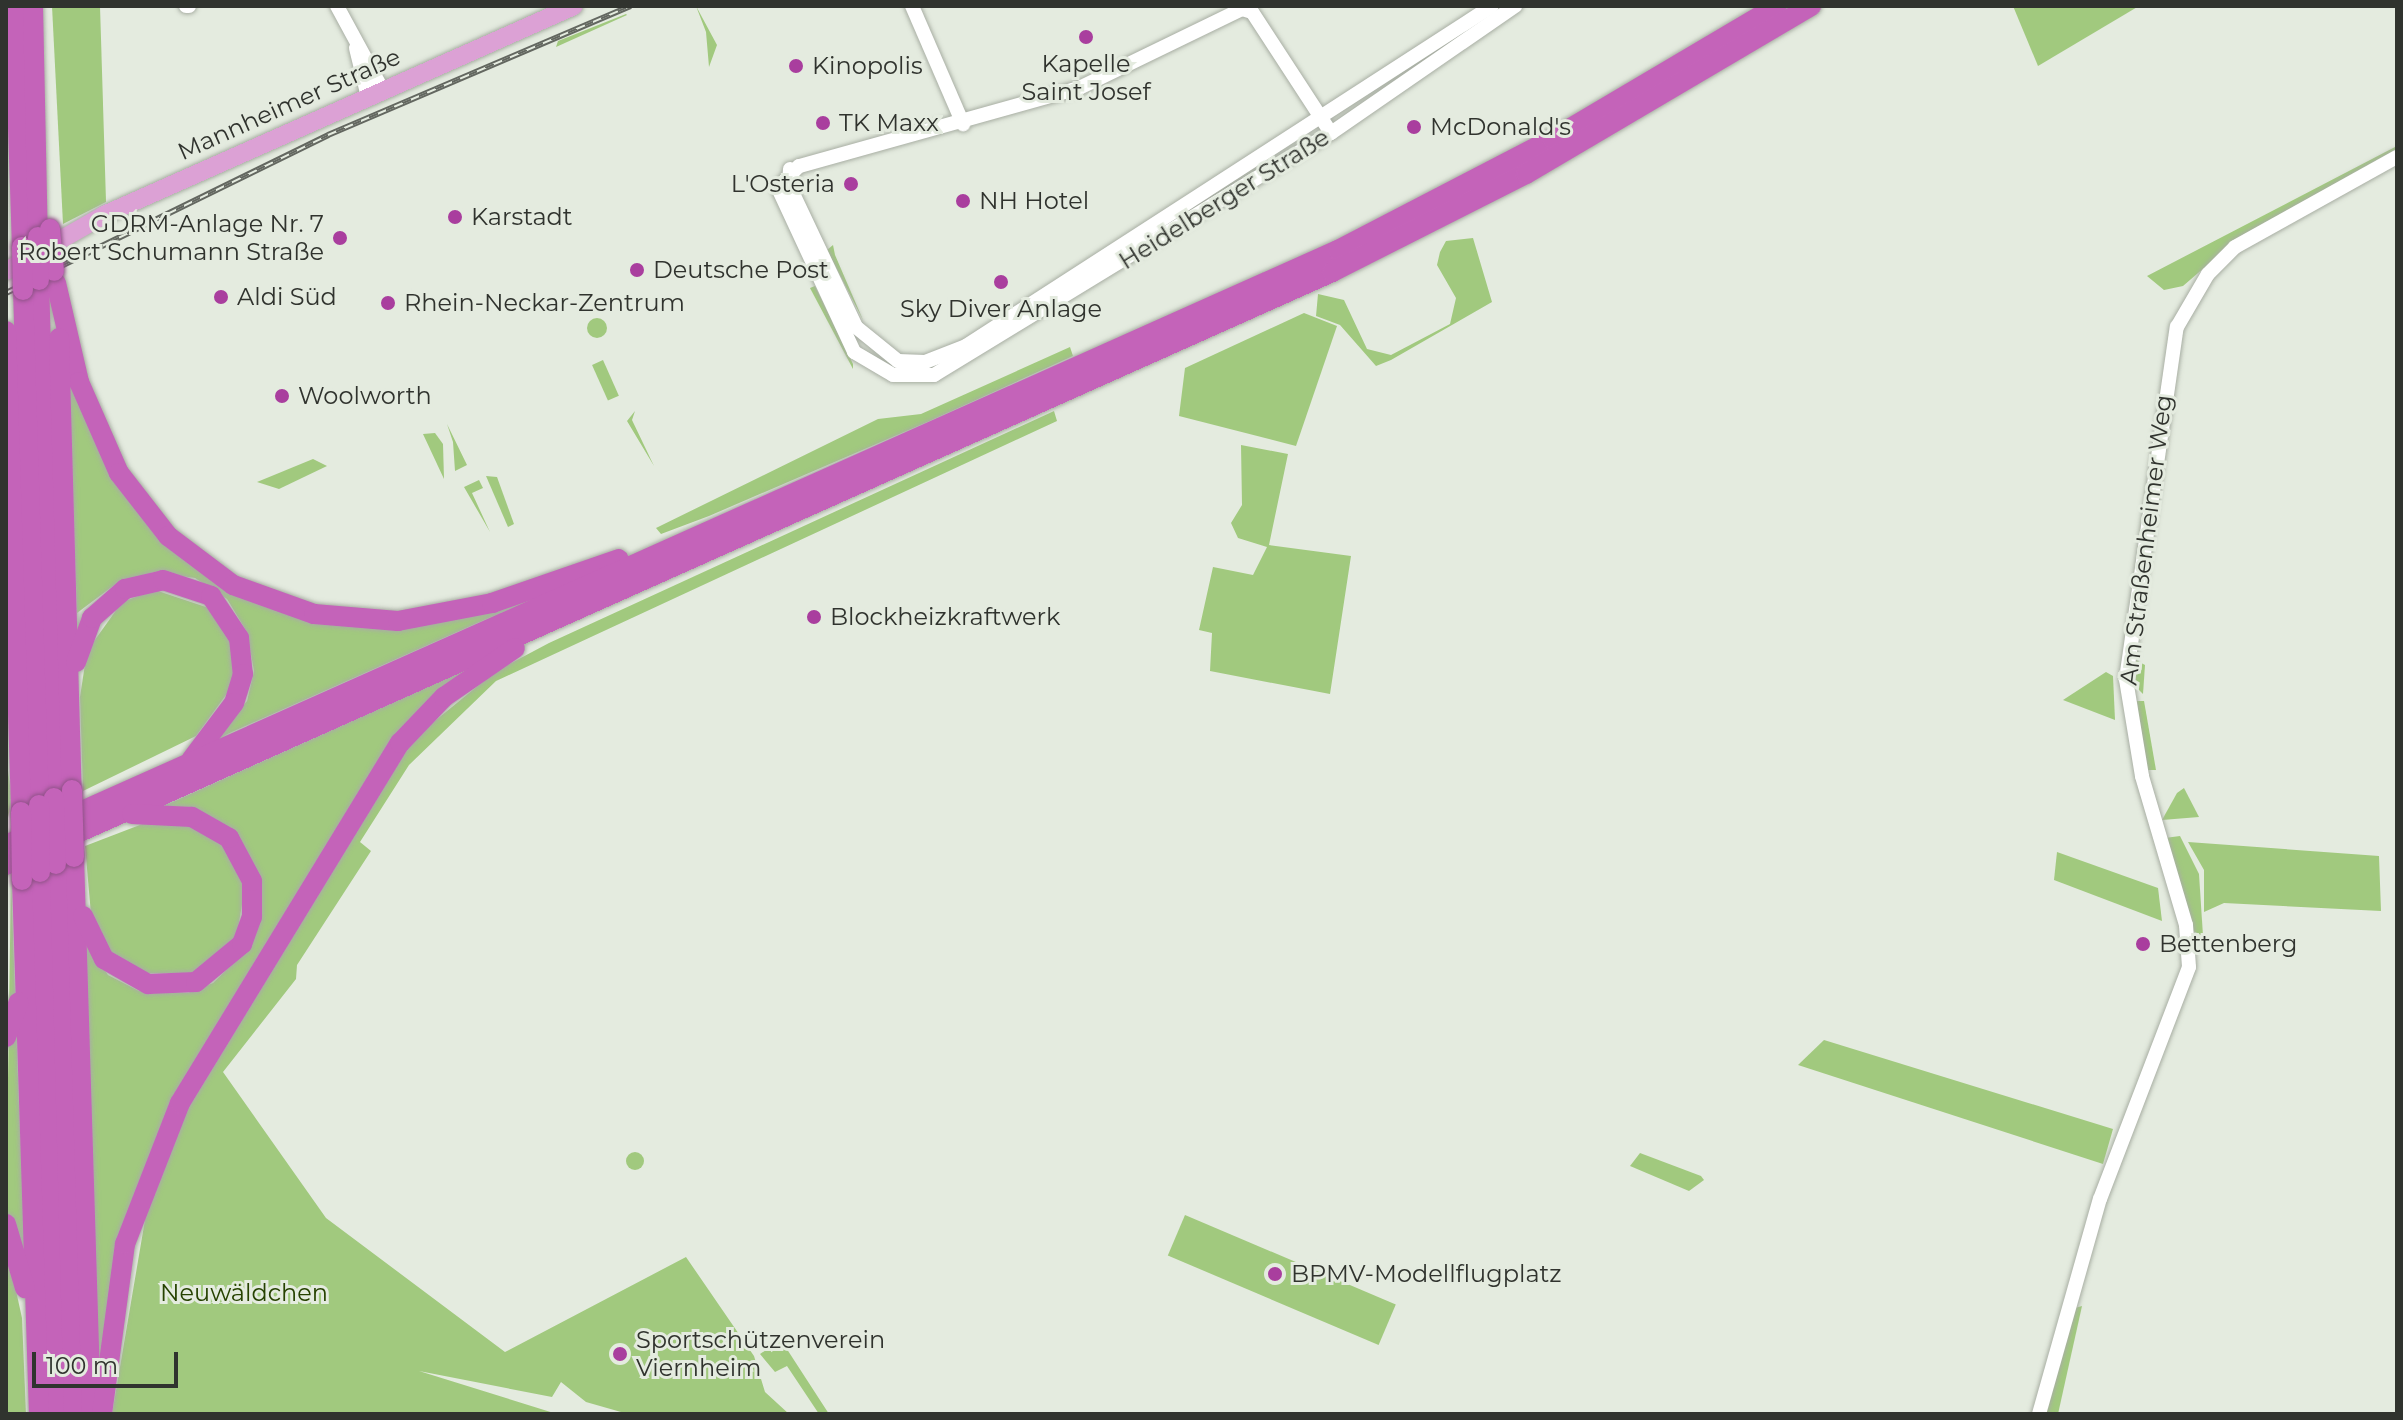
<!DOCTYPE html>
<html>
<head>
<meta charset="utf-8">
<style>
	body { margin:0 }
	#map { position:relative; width:2403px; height:1420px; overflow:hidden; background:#e4ebdf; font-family:Montserrat,sans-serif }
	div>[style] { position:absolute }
	.green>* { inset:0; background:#a1c97e; transform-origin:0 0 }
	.round { border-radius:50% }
	.roads { filter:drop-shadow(0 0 2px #a8aea3) drop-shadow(0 0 2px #a8aea3) }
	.minor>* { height:14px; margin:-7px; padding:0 7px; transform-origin:7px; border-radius:7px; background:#fff }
	.major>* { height:18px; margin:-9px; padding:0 9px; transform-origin:9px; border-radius:9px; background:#dca1d5 }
	.highway>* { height:20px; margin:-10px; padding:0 10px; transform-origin:10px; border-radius:10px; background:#c463b9 }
	.rail>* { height:6px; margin-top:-3px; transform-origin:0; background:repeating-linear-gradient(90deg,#e4ebdf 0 9px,#636760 0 18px); box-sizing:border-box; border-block:2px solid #636760 }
	.bridges { filter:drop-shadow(0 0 2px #905288) drop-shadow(0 0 2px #905288) }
	.highway-bridge>* { height:20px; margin:-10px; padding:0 10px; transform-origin:10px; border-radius:10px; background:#c463b9 }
	.dots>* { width:22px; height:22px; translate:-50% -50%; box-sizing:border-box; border:4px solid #e4ebdf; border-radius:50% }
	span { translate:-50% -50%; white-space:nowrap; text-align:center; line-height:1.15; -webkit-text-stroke:6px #e4ebdf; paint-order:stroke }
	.poi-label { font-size:24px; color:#30332e }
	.left { translate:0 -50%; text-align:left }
	.right { translate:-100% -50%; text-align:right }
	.street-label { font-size:24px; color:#30332e }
	.park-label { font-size:24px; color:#264201 }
	.frame { position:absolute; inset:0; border:8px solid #30332e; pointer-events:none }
	.scale { position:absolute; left:32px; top:1352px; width:146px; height:36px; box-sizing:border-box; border:4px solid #30332e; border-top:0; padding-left:10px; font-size:24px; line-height:28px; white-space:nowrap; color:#30332e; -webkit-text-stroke:6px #e4ebdf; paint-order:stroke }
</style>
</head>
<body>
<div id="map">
	<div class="green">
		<i style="clip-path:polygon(52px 6px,100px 6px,106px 202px,63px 224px)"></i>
		<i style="clip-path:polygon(696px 6px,717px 45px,709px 67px,706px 32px)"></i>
		<i style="clip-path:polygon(2013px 6px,2139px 6px,2038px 66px)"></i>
		<i style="clip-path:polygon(626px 14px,627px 15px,556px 47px,558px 41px)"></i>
		<i style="clip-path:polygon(2397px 146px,2397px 153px,2241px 236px,2183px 286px,2164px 290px,2147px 276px)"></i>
		<i style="clip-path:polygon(1473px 238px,1492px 302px,1391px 360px,1376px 366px,1340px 325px,1316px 316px,1318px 294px,1344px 300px,1367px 349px,1391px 355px,1450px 324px,1456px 298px,1437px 265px,1440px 252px,1446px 241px)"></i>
		<i style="clip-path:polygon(833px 245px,835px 255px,863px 320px,827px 250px)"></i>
		<i style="clip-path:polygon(815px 286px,853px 364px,853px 369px,810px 288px)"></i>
		<i style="clip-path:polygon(1304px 313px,1337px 326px,1296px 446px,1179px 416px,1185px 368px)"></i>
		<i class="round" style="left:587px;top:318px;width:20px;height:20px"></i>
		<i style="clip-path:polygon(1070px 347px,1073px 356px,925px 423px,709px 516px,661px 534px,656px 528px,878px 419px,921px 414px)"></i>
		<i style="left:603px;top:360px;width:39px;height:12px;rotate:66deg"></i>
		<i style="clip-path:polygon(68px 361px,169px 543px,328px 622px,563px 585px,214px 740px,247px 701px,254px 671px,247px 632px,227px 599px,195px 578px,153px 572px,113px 586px,77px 613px)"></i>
		<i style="clip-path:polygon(635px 411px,632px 420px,654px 466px,627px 421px)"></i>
		<i style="clip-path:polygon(1054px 411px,1057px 421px,496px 681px,409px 765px,360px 842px,371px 851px,297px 965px,296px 979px,223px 1072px,326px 1218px,505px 1352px,686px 1257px,754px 1356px,765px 1392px,789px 1414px,628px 1414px,586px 1402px,561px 1382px,552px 1397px,419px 1371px,557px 1414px,112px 1414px,146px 1214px,180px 1122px,414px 738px,496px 671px,549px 643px)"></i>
		<i style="clip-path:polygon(447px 424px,467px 465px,455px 471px,453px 442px)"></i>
		<i style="clip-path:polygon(435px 433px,443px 444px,444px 479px,423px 434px)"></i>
		<i style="clip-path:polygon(1241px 445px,1288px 454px,1269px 545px,1351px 556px,1330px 694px,1210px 671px,1212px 633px,1199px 630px,1213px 567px,1253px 575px,1267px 547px,1238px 538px,1231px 523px,1242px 505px)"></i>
		<i style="clip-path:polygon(313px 459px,327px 466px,279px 489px,257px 482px)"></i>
		<i style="clip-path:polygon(486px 476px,497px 477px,514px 524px,508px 527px)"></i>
		<i style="clip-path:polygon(479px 480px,483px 488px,472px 493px,490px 532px,464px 487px)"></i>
		<i style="clip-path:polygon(155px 590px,212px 609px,235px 649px,234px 684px,196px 736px,83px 791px,80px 697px,87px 651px,122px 602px)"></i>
		<i style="clip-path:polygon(2134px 659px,2145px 665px,2143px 694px,2131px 682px)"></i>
		<i style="clip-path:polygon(480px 663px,425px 707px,167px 1116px,124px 1228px,99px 1391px,86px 942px,108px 975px,139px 991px,188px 993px,213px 983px,248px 949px,254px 866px,234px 833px,164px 806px)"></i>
		<i style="clip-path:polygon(2106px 672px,2113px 676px,2115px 720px,2063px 700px)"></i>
		<i style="clip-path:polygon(2137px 701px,2144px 701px,2156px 770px,2144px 770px)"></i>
		<i style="clip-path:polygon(6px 756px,12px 800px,6px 826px)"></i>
		<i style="clip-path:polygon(2184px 788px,2199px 817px,2162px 820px,2177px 793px)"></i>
		<i style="clip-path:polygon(145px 823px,189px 824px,225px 847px,245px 886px,237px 935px,193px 973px,144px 973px,109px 951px,91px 914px,85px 846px)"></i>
		<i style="clip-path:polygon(2180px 836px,2199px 874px,2203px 936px,2191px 930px,2165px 838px)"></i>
		<i style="clip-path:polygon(2188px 842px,2379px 856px,2381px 911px,2224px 903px,2204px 912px,2204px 870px)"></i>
		<i style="clip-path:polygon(2057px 852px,2158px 888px,2162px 921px,2054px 880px)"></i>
		<i style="clip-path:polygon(11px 877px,19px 1108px,26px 1259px,6px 1214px)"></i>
		<i style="clip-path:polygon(1824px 1040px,2113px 1129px,2103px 1164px,1798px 1065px)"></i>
		<i class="round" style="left:626px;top:1152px;width:18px;height:18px"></i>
		<i style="clip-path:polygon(1640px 1153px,1701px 1176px,1704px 1180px,1689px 1191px,1630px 1166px)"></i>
		<i style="left:1185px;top:1215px;width:229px;height:44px;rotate:23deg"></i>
		<i style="clip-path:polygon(6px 1245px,22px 1318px,26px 1414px,6px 1414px)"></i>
		<i style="clip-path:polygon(2082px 1306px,2058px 1414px,2043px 1414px,2075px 1308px)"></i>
		<i style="clip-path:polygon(781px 1340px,829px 1414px,819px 1414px,787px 1366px,775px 1372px,760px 1354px)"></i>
	</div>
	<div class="roads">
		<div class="minor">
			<i style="left:186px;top:6px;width:3px"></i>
			<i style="left:337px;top:6px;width:92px;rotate:61.5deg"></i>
			<i style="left:912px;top:6px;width:129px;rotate:66.6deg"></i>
			<i style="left:356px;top:48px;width:46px;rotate:76.3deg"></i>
			<i style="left:1331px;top:133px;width:145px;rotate:-123.1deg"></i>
			<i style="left:1252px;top:12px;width:10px;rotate:-163deg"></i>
			<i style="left:1242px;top:9px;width:181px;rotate:154.1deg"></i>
			<i style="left:1079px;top:88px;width:291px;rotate:164.4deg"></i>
			<i style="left:799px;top:166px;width:30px;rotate:134deg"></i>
			<i style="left:778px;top:188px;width:181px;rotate:65.1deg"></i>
			<i style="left:854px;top:352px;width:45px;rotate:30.5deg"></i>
			<i style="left:893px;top:375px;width:41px"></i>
			<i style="left:934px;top:375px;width:465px;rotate:-31.4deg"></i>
			<i style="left:1331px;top:133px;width:224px;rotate:-34.6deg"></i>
			<i style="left:790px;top:169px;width:16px;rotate:94deg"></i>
			<i style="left:789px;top:185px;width:157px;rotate:64.7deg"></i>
			<i style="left:856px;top:327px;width:54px;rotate:39deg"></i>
			<i style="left:898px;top:361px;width:27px;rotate:2deg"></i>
			<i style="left:925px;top:362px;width:44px;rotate:-21.3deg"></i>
			<i style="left:966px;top:346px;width:626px;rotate:-32.88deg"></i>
			<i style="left:2039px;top:1414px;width:223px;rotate:-74.2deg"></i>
			<i style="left:2100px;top:1199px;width:248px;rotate:-69deg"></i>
			<i style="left:2189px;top:967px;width:42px;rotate:-94.1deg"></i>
			<i style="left:2186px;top:925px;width:155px;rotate:-106.5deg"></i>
			<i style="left:2142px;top:776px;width:98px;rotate:-99.4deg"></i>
			<i style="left:2126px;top:679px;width:356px;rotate:-81.8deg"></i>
			<i style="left:2177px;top:327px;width:61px;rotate:-59.7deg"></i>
			<i style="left:2208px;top:274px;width:38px;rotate:-45deg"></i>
			<i style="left:2235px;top:247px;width:185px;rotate:-29.1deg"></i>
		</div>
		<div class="major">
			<i style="left:6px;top:271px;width:113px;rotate:-29.7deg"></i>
			<i style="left:104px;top:215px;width:514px;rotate:-23.97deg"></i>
		</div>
		<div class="highway">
			<i style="left:14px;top:6px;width:241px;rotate:88.1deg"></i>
			<i style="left:33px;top:6px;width:231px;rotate:88.8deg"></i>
			<i style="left:39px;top:280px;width:518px;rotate:88.34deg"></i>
			<i style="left:56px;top:283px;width:102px;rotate:76.9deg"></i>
			<i style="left:79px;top:382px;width:99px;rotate:66.3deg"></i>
			<i style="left:119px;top:473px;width:80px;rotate:52.1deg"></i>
			<i style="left:168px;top:536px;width:81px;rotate:37deg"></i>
			<i style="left:233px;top:585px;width:86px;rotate:19.7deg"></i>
			<i style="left:314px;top:614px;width:84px;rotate:4.8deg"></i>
			<i style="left:398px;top:621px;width:96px;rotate:-10.8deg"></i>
			<i style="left:492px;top:603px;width:134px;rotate:-19.1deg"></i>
			<i style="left:23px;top:290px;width:515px;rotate:88.22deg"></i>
			<i style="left:6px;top:331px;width:481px;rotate:88.2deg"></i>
			<i style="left:59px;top:338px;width:452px;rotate:88.4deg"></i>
			<i style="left:76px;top:662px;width:47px;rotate:-70deg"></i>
			<i style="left:92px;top:618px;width:44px;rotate:-41.3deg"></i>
			<i style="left:125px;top:589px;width:39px;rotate:-13deg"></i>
			<i style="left:163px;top:580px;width:51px;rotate:18.4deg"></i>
			<i style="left:211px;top:596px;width:50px;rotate:56.3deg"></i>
			<i style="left:239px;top:638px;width:36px;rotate:84deg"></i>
			<i style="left:243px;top:674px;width:30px;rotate:107deg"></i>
			<i style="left:234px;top:703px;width:71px;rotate:127deg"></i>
			<i style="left:6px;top:845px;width:1459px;rotate:-24.07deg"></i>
			<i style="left:1338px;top:250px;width:241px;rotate:-27.4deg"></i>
			<i style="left:1552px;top:139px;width:261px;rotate:-30.6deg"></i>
			<i style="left:74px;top:857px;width:555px;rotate:88.25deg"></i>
			<i style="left:56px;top:864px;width:550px;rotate:88.33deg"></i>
			<i style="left:6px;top:865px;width:1453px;rotate:-24.09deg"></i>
			<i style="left:1332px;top:272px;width:217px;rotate:-26.8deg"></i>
			<i style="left:1526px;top:174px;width:331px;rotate:-30.5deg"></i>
			<i style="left:40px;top:872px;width:542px;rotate:88.52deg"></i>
			<i style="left:22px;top:880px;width:534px;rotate:88.18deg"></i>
			<i style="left:83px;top:916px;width:48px;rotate:64deg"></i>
			<i style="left:104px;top:959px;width:51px;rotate:29.6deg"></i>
			<i style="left:148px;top:984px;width:48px;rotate:-2.4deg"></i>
			<i style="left:196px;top:982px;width:60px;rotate:-39.6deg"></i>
			<i style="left:242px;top:944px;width:29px;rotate:-70deg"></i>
			<i style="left:252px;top:917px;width:36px;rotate:-90deg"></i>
			<i style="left:252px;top:881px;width:49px;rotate:-118.1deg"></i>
			<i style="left:229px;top:838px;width:43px;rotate:-150.4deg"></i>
			<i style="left:192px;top:817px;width:60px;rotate:-177.1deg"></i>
			<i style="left:6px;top:1037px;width:37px;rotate:-70deg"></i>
			<i style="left:6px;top:1224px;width:67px;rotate:73.5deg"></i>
			<i style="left:102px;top:1414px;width:172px;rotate:-82.3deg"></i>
			<i style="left:125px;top:1244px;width:151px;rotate:-68.7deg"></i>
			<i style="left:180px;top:1103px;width:422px;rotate:-58.6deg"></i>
			<i style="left:400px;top:743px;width:64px;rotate:-46.3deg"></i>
			<i style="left:444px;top:697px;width:86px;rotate:-34.6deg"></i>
		</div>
	</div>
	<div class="rail">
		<i style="left:6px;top:293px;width:359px;rotate:-26.1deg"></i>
		<i style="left:328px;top:135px;width:329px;rotate:-23.1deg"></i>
	</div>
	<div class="bridges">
		<div class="highway-bridge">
			<i style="left:50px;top:229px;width:42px;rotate:84.6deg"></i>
			<i style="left:38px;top:237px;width:43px;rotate:88.7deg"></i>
			<i style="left:22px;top:247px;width:43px;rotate:88.7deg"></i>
			<i style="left:72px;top:790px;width:67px;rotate:88.3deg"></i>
			<i style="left:54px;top:798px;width:66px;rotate:88.3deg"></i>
			<i style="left:39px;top:805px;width:67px;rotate:89.1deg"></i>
			<i style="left:21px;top:812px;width:68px;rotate:89.2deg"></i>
		</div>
	</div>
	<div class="dots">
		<i style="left:1086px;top:37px;background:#a93e9e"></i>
		<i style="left:796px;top:66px;background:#a93e9e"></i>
		<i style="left:823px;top:123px;background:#a93e9e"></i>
		<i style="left:1414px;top:127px;background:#a93e9e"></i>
		<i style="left:851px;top:184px;background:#a93e9e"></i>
		<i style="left:963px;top:201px;background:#a93e9e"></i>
		<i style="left:455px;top:217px;background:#a93e9e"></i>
		<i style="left:340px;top:238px;background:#a93e9e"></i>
		<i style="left:637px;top:270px;background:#a93e9e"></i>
		<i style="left:1001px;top:282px;background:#a93e9e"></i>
		<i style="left:221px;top:297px;background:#a93e9e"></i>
		<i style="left:388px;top:303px;background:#a93e9e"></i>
		<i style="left:282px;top:396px;background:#a93e9e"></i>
		<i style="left:814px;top:617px;background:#a93e9e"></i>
		<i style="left:2143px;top:944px;background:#a93e9e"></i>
		<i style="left:1275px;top:1274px;background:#a93e9e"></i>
		<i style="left:620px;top:1354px;background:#a93e9e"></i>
	</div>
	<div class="poi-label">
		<span style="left:1086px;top:78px">Kapelle<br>Saint Josef</span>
		<span class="left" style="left:812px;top:66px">Kinopolis</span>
		<span class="left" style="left:839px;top:123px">TK Maxx</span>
		<span class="left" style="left:1430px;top:127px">McDonald's</span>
		<span class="right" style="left:835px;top:184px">L'Osteria</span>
		<span class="left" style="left:979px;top:201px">NH Hotel</span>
		<span class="left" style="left:471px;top:217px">Karstadt</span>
		<span class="right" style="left:324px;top:238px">GDRM-Anlage Nr. 7<br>Robert Schumann Straße</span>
		<span class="left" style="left:653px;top:270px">Deutsche Post</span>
		<span class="left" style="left:237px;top:297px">Aldi Süd</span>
		<span class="left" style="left:404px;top:303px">Rhein-Neckar-Zentrum</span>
		<span style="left:1001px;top:309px">Sky Diver Anlage</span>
		<span class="left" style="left:298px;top:396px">Woolworth</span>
		<span class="left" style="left:830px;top:617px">Blockheizkraftwerk</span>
		<span class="left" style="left:2159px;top:944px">Bettenberg</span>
		<span class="left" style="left:1291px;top:1274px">BPMV-Modellflugplatz</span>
		<span class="left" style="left:636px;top:1354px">Sportschützenverein<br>Viernheim</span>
	</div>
	<div class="street-label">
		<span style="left:289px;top:104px;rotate:-24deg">Mannheimer Straße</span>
		<span style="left:1224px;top:199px;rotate:-32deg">Heidelberger Straße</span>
		<span style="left:2146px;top:540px;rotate:-83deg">Am Straßenheimer Weg</span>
	</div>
	<div class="park-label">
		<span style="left:244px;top:1293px">Neuwäldchen</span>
	</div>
	<div class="frame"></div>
	<div class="scale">100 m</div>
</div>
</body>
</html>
